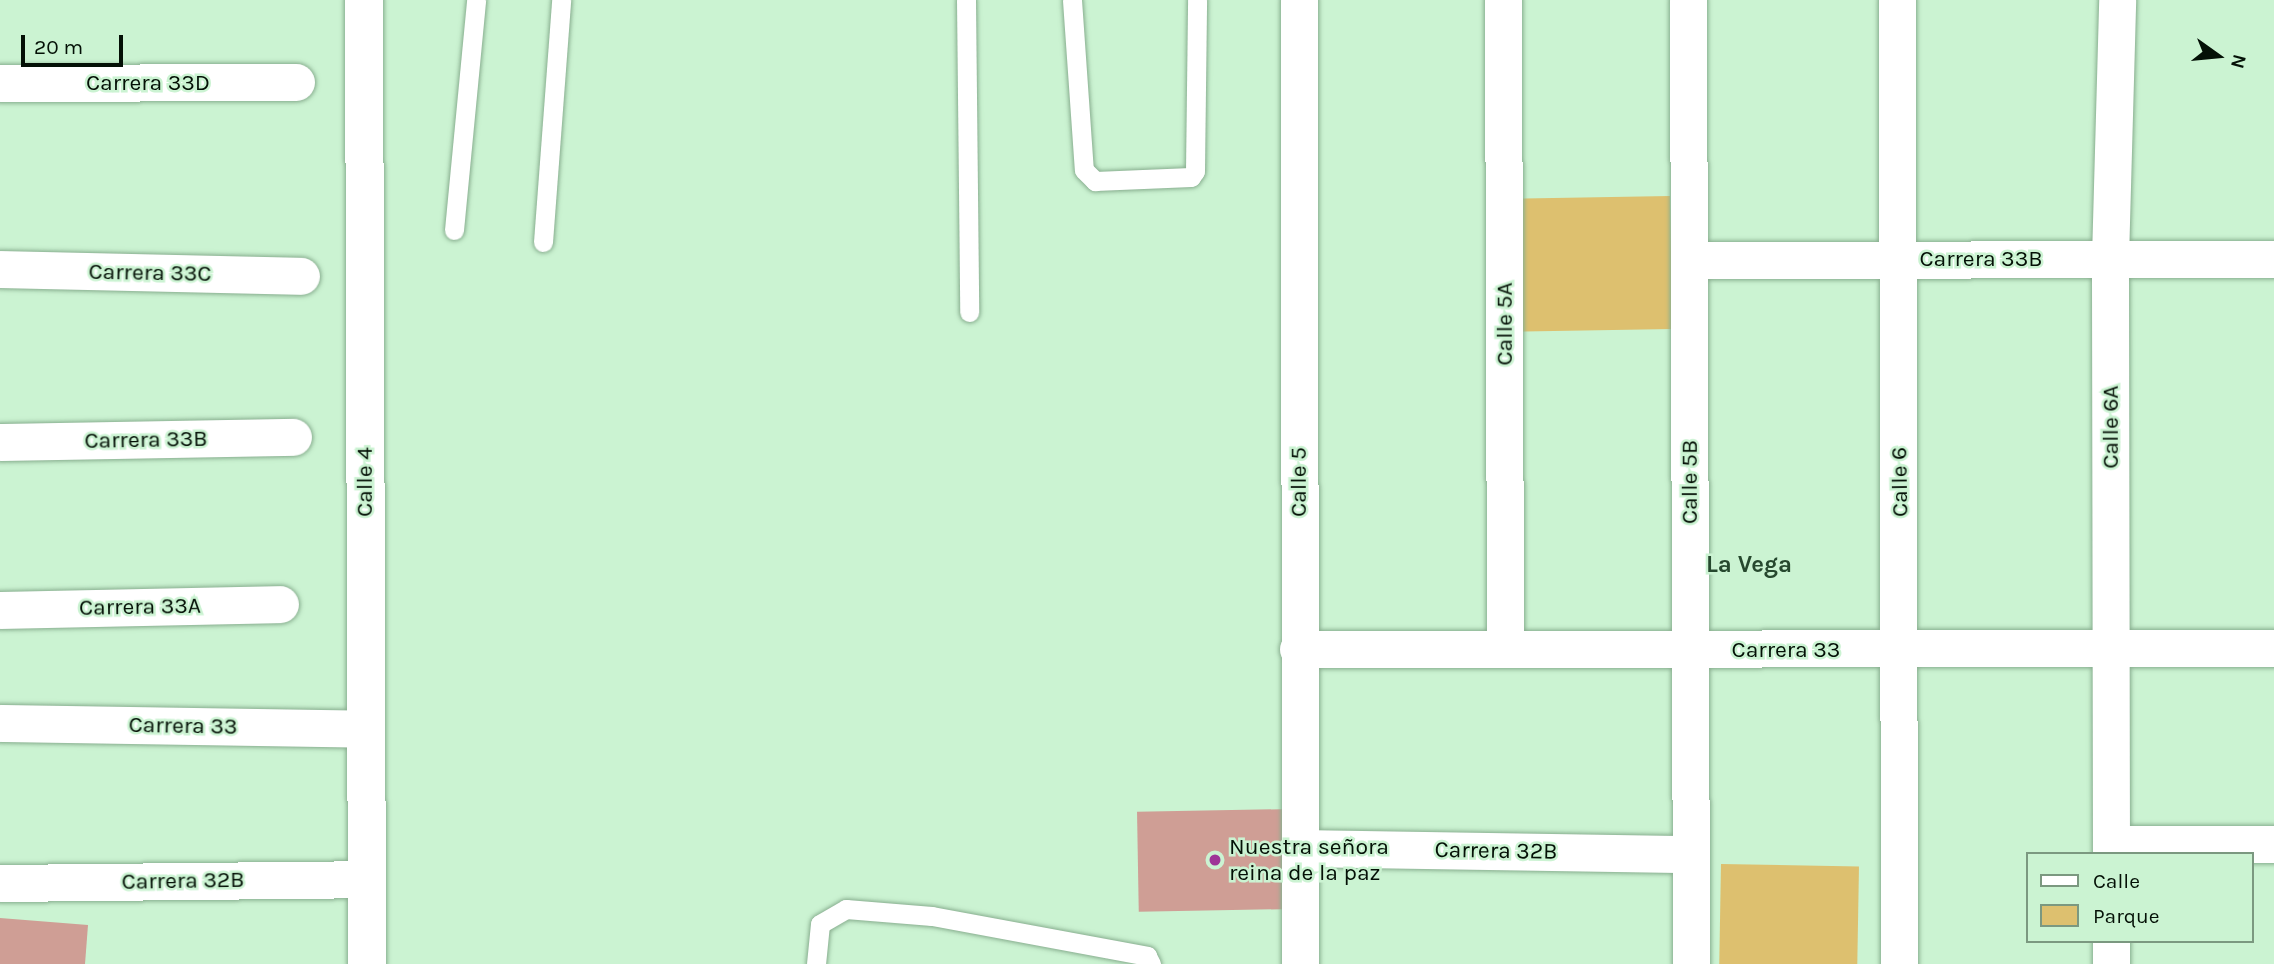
<!DOCTYPE html>
<html>
<head>
<meta charset="utf-8">
<style>
	body { margin:0 }
	#map { position:relative; width:2274px; height:964px; overflow:hidden; background:#cbf3d2; font-family:Karla,sans-serif }
	div>[style] { position:absolute }
	.green>* { inset:0; background:#ddc06f; transform-origin:0 0 }
	.building>* { inset:0; background:#cf9e95; transform-origin:0 0 }
	.roads { filter:drop-shadow(0 0 2px #88ae8f) drop-shadow(0 0 2px #88ae8f) }
	.service>* { height:19px; margin:-9.5px; padding:0 9.5px; transform-origin:9.5px; border-radius:9.5px; background:#fff }
	.minor>* { height:37px; margin:-18.5px; padding:0 18.5px; transform-origin:18.5px; border-radius:18.5px; background:#fff }
	.tertiary>* { height:38px; margin:-19px; padding:0 19px; transform-origin:19px; border-radius:19px; background:#fff }
	.dots>* { width:19px; height:19px; translate:-50% -50%; box-sizing:border-box; border:4px solid #cbf3d2; border-radius:50% }
	span { translate:-50% -50%; white-space:nowrap; text-align:center; line-height:1.15; -webkit-text-stroke:5px #cbf3d2; paint-order:stroke }
	.street-label { font-size:23px; color:#041006 }
	.poi-label { font-size:23px; color:#041006 }
	.left { translate:0 -50%; text-align:left }
	.neighbourhood-label { font-size:24px; color:#26482e; font-weight:700 }
	.legend { position:absolute; left:2026px; top:852px; width:228px; height:91px; box-sizing:border-box; background:#cbf3d2; border:2px solid #7b9880; margin:0; padding:9px 12px; list-style:none; font-size:21px; color:#041006 }
	.legend li { display:flex; align-items:center; gap:14px; height:35px }
	.legend b { width:35px; border:2px solid #7b9880 }
	.north { position:absolute; left:2183px; top:21px; width:70px; height:70px; -webkit-text-stroke:5px #cbf3d2; paint-order:stroke; rotate:105deg; font-size:19px; font-weight:700; line-height:28px; text-align:center; color:#041006 }
	.north::after { content:''; display:block; margin:auto; width:24px; height:32px; background:#041006; clip-path:polygon(50% 0,100% 100%,50% 72%,0 100%) }
	.scale { position:absolute; left:21px; top:35px; width:102px; height:32px; box-sizing:border-box; border:4px solid #041006; border-top:0; padding-left:9px; font-size:21px; line-height:24px; white-space:nowrap; color:#041006; -webkit-text-stroke:5px #cbf3d2; paint-order:stroke }
</style>
</head>
<body>
<div id="map">
	<div class="green">
		<i style="left:1670px;top:196px;width:133px;height:157px;rotate:89deg"></i>
		<i style="left:1721px;top:864px;width:138px;height:100px;rotate:1deg"></i>
	</div>
	<div class="building">
		<i style="left:1292px;top:809px;width:100px;height:155px;rotate:89deg"></i>
		<i style="clip-path:polygon(0 918px,88px 925px,85px 964px,0 964px)"></i>
	</div>
	<div class="roads">
		<div class="service">
			<i style="left:966px;top:0;width:312px;rotate:89.4deg"></i>
			<i style="left:1072px;top:0;width:170px;rotate:86deg"></i>
			<i style="left:1084px;top:170px;width:16px;rotate:45deg"></i>
			<i style="left:1095px;top:181px;width:96px;rotate:-2.4deg"></i>
			<i style="left:1191px;top:177px;width:7px;rotate:-56deg"></i>
			<i style="left:1195px;top:171px;width:171px;rotate:-89.3deg"></i>
			<i style="left:454px;top:230px;width:231px;rotate:-84.5deg"></i>
			<i style="left:543px;top:242px;width:243px;rotate:-85.7deg"></i>
			<i style="left:816px;top:964px;width:40px;rotate:-84.3deg"></i>
			<i style="left:820px;top:924px;width:30px;rotate:-30deg"></i>
			<i style="left:846px;top:909px;width:86px;rotate:4.7deg"></i>
			<i style="left:932px;top:916px;width:219px;rotate:10.5deg"></i>
			<i style="left:1147px;top:956px;width:9px;rotate:63deg"></i>
		</div>
		<div class="minor">
			<i style="left:1299px;top:0;width:964px;rotate:89.94deg"></i>
			<i style="left:1503px;top:0;width:649px;rotate:89.82deg"></i>
			<i style="left:1688px;top:0;width:964px;rotate:89.82deg"></i>
			<i style="left:1897px;top:0;width:964px;rotate:89.88deg"></i>
			<i style="left:0;top:83px;width:296px;rotate:-0.2deg"></i>
			<i style="left:1689px;top:260px;width:585px;rotate:-0.1deg"></i>
			<i style="left:0;top:269px;width:301px;rotate:1.3deg"></i>
			<i style="left:0;top:442px;width:293px;rotate:-1deg"></i>
			<i style="left:0;top:610px;width:280px;rotate:-1.2deg"></i>
			<i style="left:1298px;top:649px;width:976px;rotate:-0.06deg"></i>
			<i style="left:0;top:723px;width:366px;rotate:0.9deg"></i>
			<i style="left:2111px;top:844px;width:163px"></i>
			<i style="left:1301px;top:848px;width:390px;rotate:0.9deg"></i>
			<i style="left:2111px;top:854px;width:596px;rotate:-90.1deg"></i>
			<i style="left:2110px;top:258px;width:258px;rotate:-88.4deg"></i>
			<i style="left:0;top:883px;width:367px;rotate:-0.6deg"></i>
			<i style="left:2111px;top:964px;width:23px;rotate:-90deg"></i>
		</div>
		<div class="tertiary">
			<i style="left:364px;top:0;width:964px;rotate:89.82deg"></i>
		</div>
	</div>
	<div class="dots">
		<i style="left:1215px;top:860px;background:#9e3597"></i>
	</div>
	<div class="street-label">
		<span style="left:148px;top:83px">Carrera 33D</span>
		<span style="left:1981px;top:259px">Carrera 33B</span>
		<span style="left:150px;top:273px;rotate:1deg">Carrera 33C</span>
		<span style="left:1505px;top:324px;rotate:-90deg">Calle 5A</span>
		<span style="left:2111px;top:427px;rotate:-90deg">Calle 6A</span>
		<span style="left:146px;top:440px;rotate:-1deg">Carrera 33B</span>
		<span style="left:365px;top:482px;rotate:-90deg">Calle 4</span>
		<span style="left:1299px;top:482px;rotate:-90deg">Calle 5</span>
		<span style="left:1690px;top:482px;rotate:-90deg">Calle 5B</span>
		<span style="left:1900px;top:482px;rotate:-91deg">Calle 6</span>
		<span style="left:140px;top:607px;rotate:-1deg">Carrera 33A</span>
		<span style="left:1786px;top:650px">Carrera 33</span>
		<span style="left:183px;top:726px;rotate:1deg">Carrera 33</span>
		<span style="left:1496px;top:851px;rotate:1deg">Carrera 32B</span>
		<span style="left:183px;top:881px;rotate:-1deg">Carrera 32B</span>
	</div>
	<div class="poi-label">
		<span class="left" style="left:1229px;top:860px">Nuestra señora<br>reina de la paz</span>
	</div>
	<div class="neighbourhood-label">
		<span style="left:1749px;top:565px">La Vega</span>
	</div>
	<ul class="legend">
	<li><b style="height:9px;background:#fff"></b>Calle</li>
	<li><b style="height:19px;background:#ddc06f"></b>Parque</li>
	</ul>
	<div class="north">N</div>
	<div class="scale">20 m</div>
</div>
</body>
</html>
